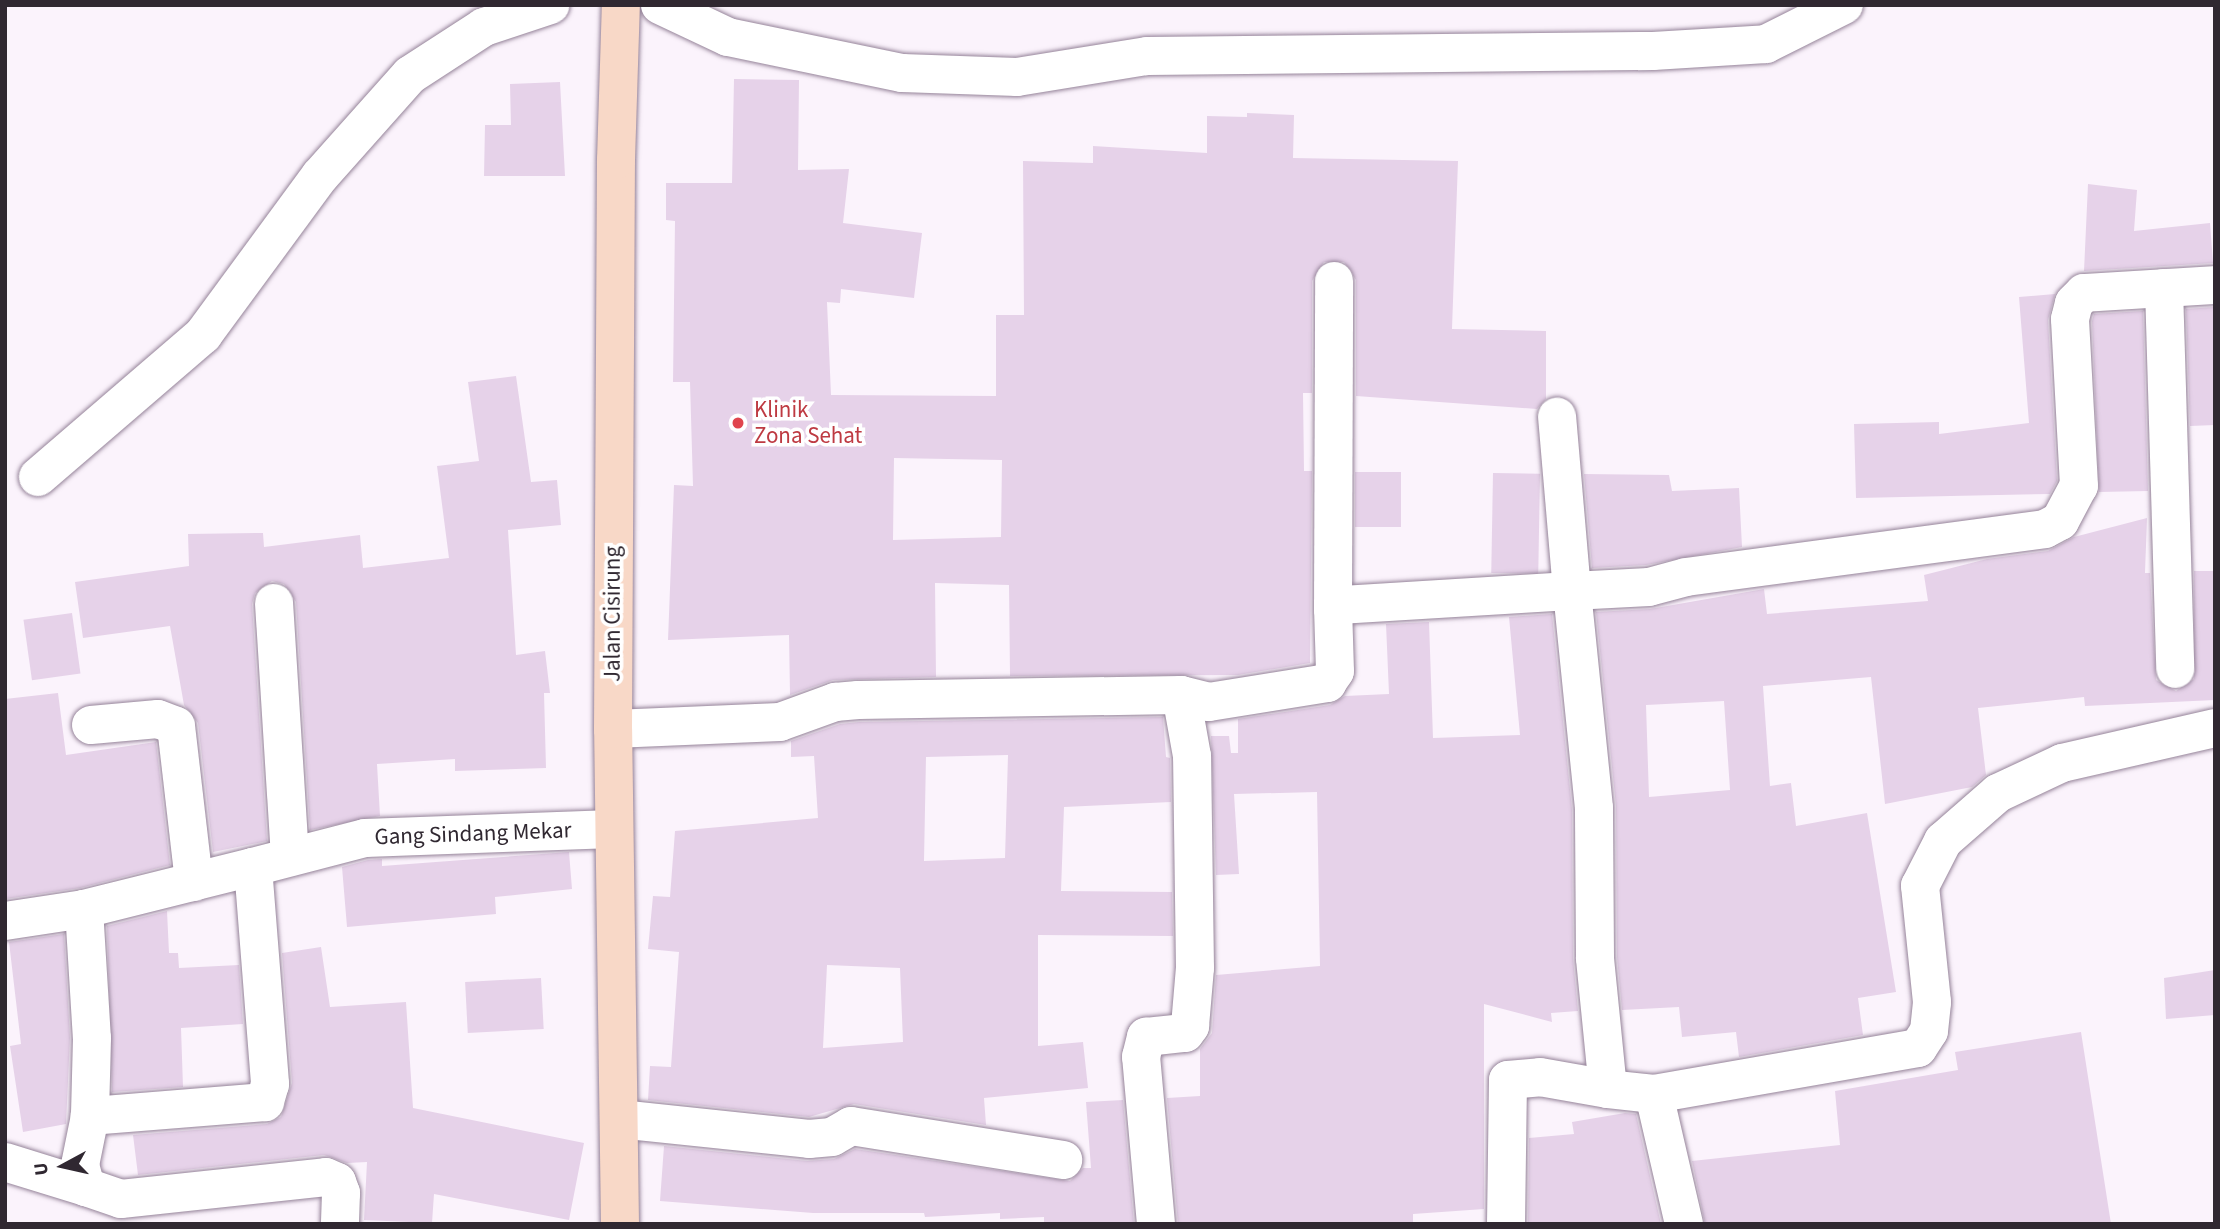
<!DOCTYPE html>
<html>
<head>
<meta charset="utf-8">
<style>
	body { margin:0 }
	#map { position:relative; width:2220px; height:1229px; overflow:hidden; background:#fbf3fc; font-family:"Source Sans 3",sans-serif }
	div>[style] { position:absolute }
	.building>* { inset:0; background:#e6d2e9; transform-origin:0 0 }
	.roads { filter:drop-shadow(0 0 2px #958399) drop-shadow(0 0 2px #958399) }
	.minor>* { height:38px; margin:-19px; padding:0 19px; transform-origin:19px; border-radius:19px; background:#fff }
	.major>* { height:38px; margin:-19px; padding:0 19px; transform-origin:19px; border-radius:19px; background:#f8d8c7 }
	.dots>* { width:19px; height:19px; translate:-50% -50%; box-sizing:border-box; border:4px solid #fff; border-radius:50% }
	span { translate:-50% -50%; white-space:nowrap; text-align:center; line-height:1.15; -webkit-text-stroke:7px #fff; paint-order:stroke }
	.health-label { font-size:23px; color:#be3a42 }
	.left { translate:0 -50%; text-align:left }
	.street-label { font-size:23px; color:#302831 }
	.frame { position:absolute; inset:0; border:7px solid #302831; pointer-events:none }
	.north { position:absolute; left:28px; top:1131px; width:70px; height:70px; -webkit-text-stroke:5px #fff; paint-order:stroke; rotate:262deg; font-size:19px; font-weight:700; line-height:28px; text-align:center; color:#302831 }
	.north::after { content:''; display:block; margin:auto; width:24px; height:32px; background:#302831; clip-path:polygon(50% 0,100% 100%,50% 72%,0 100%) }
</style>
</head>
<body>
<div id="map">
	<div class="building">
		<i style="clip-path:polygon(evenodd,734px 79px,799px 80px,798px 170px,849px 169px,843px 223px,922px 233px,914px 298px,841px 289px,840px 303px,827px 302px,831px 395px,996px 396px,996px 315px,1024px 315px,1023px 161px,1093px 163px,1093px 146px,1207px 153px,1207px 116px,1247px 117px,1247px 113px,1294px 115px,1293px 158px,1458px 161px,1452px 329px,1546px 331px,1546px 399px,1537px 409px,1356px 396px,1356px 280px,1344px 262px,1324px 262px,1312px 281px,1312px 393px,1303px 393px,1304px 471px,1312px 471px,1310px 663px,1238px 675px,1010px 676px,1009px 585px,935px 583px,936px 677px,833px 680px,790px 695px,789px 635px,668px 640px,674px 485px,693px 486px,690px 382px,673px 382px,675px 221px,666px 220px,666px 183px,732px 183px,734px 79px,894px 458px,1002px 460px,1001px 537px,893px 540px,894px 458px)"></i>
		<i style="clip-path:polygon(560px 82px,565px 176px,484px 176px,485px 125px,511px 125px,510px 84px)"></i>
		<i style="clip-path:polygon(2088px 184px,2137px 190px,2134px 231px,2210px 223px,2213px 263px,2084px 271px)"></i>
		<i style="clip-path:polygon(2055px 294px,2048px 320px,2057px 481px,2050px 494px,1856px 498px,1854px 424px,1939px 422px,1939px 434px,2029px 423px,2019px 297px)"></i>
		<i style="clip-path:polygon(2215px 307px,2215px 425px,2190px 426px,2186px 309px)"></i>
		<i style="clip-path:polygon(2143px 311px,2148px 491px,2099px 492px,2092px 321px,2094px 314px)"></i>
		<i style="clip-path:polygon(516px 376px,531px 482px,557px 480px,561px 525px,508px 530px,516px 655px,545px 651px,550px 693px,544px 693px,546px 768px,455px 771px,455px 759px,377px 764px,380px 816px,310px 830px,296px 602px,284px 584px,272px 581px,255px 593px,252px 604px,267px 841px,213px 852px,198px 723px,184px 705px,170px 626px,83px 638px,75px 582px,189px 566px,188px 534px,263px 533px,264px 547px,360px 535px,363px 568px,449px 558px,437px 466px,479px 461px,468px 382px)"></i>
		<i style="left:1355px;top:472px;width:46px;height:55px"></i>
		<i style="left:1493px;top:473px;width:47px;height:100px;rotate:1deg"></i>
		<i style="clip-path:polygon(1584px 474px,1669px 475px,1672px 491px,1739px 488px,1742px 547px,1646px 565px,1592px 568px)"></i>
		<i style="clip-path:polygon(evenodd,2147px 518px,2145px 573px,2150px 573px,2156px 680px,2176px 691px,2194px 679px,2194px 571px,2213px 571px,2215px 700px,2085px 706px,2084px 697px,1978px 708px,1986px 775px,1972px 787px,1885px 804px,1871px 677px,1763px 686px,1770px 786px,1791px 783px,1796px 826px,1867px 813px,1896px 992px,1858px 998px,1863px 1035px,1739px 1057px,1736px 1032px,1682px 1037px,1679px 1007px,1622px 1010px,1617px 957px,1616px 806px,1596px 612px,1650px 609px,1764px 589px,1767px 614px,1928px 601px,1924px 575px,1987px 559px,2048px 551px,2074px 537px,2147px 518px,1724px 701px,1730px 790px,1649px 797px,1646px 705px,1724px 701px)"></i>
		<i style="left:72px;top:613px;width:61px;height:49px;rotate:82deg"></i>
		<i style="clip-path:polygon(1552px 614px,1572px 809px,1573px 958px,1578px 1011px,1551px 1013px,1552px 1022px,1484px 1004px,1484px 1209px,1413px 1214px,1413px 1224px,1178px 1224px,1167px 1098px,1200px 1096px,1200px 1049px,1212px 1033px,1216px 975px,1320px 966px,1317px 792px,1234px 794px,1239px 874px,1216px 875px,1211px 736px,1229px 736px,1231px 753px,1238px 753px,1238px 719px,1330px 705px,1345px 696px,1389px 694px,1386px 624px,1429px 622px,1433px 738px,1520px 735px,1509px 617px)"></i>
		<i style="clip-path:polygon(58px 693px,66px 755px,156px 742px,170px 865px,80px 888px,5px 899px,5px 699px)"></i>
		<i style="clip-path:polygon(evenodd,1163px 717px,1166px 757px,1170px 758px,1171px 802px,1064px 807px,1061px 891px,1172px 892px,1173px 936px,1038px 935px,1038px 1046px,1083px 1042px,1088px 1088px,984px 1098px,986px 1125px,854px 1104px,809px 1117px,648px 1100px,650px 1066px,671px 1067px,679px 952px,648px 949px,653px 896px,670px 897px,675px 831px,818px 818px,814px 756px,791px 757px,791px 741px,840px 724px,859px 722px,1163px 717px,1008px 755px,1005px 858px,924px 861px,926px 757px,1008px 755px,1163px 717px,827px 965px,900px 968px,903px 1042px,823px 1048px,827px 965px)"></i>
		<i style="clip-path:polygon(569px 852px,572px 889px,495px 897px,496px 914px,347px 927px,342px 867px,368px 860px,382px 859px,382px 866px)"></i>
		<i style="clip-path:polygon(167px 911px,169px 953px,178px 953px,179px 968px,239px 965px,243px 1024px,181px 1028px,183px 1087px,112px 1092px,107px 926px)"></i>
		<i style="clip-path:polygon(64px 934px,70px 1038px,66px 1124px,23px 1132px,10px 1046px,21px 1044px,9px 942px)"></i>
		<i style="clip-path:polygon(321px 947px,330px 1007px,406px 1002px,413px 1108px,584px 1143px,569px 1220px,434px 1194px,432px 1223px,364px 1220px,367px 1162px,347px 1163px,324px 1155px,138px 1175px,133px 1135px,267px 1124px,281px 1117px,292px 1083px,282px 953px)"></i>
		<i style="clip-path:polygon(2215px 970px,2215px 1015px,2166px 1019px,2164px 978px)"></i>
		<i style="left:541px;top:978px;width:51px;height:76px;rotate:87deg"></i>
		<i style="clip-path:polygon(2081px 1032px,2111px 1224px,1705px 1224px,1692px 1161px,1840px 1145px,1835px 1091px,1958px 1070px,1955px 1052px)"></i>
		<i style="clip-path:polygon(1123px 1100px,1134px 1224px,1044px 1224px,1044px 1217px,1000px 1219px,1000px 1213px,925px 1217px,924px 1213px,813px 1213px,660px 1201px,664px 1146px,807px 1161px,834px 1159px,855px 1149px,1070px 1181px,1083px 1168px,1091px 1168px,1086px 1102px)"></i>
		<i style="clip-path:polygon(1625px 1113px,1636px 1114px,1661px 1224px,1528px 1224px,1529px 1138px,1574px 1134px,1572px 1122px)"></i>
	</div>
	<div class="roads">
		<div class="minor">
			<i style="left:660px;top:5px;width:75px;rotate:25.2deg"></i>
			<i style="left:728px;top:37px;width:178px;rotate:11.7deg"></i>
			<i style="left:902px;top:73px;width:115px;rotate:2deg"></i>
			<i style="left:1017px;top:77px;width:132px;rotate:-9.2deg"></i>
			<i style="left:1147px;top:56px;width:506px;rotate:-0.57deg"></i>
			<i style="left:1653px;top:51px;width:113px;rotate:-3.5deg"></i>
			<i style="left:1766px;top:44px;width:87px;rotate:-26.6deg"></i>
			<i style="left:2164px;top:288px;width:381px;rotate:88.3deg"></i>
			<i style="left:38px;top:477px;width:218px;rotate:-40.7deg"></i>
			<i style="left:203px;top:335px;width:197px;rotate:-53.7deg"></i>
			<i style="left:320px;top:176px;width:135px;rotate:-48.3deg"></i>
			<i style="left:410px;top:75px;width:88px;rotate:-33deg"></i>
			<i style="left:484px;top:27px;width:70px;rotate:-18.4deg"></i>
			<i style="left:274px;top:603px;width:254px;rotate:86.4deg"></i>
			<i style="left:1333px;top:609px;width:328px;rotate:-89.8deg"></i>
			<i style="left:91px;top:725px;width:67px;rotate:-5.1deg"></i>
			<i style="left:158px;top:719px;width:19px;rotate:21deg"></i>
			<i style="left:176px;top:726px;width:157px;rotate:83.4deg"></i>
			<i style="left:613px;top:729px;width:167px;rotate:-2.4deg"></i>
			<i style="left:780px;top:722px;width:59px;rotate:-20deg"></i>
			<i style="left:835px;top:702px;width:23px;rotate:-5deg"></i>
			<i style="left:858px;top:700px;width:323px;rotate:-0.9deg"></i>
			<i style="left:1181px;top:695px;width:29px;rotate:14deg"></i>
			<i style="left:1209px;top:702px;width:120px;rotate:-9.1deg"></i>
			<i style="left:1327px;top:683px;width:14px;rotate:-56deg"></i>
			<i style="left:1335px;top:671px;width:62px;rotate:-91.8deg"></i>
			<i style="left:1333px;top:609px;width:9px;rotate:-27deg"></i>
			<i style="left:1341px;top:605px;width:231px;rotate:-3.5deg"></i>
			<i style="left:1572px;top:591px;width:175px;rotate:-94.9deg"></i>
			<i style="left:253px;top:867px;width:116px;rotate:-14.5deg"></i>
			<i style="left:365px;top:838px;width:248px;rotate:-2.1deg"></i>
			<i style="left:84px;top:909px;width:129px;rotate:86.5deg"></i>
			<i style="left:92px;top:1038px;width:78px;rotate:91.5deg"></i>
			<i style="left:90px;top:1116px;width:50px;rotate:101.5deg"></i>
			<i style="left:80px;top:1165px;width:23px;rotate:75deg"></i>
			<i style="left:86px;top:1187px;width:37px;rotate:19deg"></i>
			<i style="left:121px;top:1199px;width:206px;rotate:-6.1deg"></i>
			<i style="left:326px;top:1177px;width:12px;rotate:24deg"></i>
			<i style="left:337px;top:1182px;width:12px;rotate:70deg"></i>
			<i style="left:341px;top:1193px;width:31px;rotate:92deg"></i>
			<i style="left:5px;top:921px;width:80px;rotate:-8.6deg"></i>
			<i style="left:84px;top:909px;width:174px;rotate:-14deg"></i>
			<i style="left:253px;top:867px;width:218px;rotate:85.5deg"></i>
			<i style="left:270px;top:1084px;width:19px;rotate:106deg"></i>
			<i style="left:265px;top:1102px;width:176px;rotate:175.4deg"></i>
			<i style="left:1654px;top:1094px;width:268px;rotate:-9.9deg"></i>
			<i style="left:1918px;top:1048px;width:20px;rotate:-57deg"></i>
			<i style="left:1929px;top:1031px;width:29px;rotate:-84deg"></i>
			<i style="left:1932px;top:1002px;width:117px;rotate:-95.9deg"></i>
			<i style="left:1920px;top:886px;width:51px;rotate:-62.9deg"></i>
			<i style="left:1943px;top:841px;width:73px;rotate:-41.1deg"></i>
			<i style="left:1998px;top:793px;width:71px;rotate:-25.1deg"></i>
			<i style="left:2062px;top:763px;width:157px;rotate:-12.9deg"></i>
			<i style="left:619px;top:1119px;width:191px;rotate:6deg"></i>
			<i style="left:809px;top:1139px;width:23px;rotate:-5deg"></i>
			<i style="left:832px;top:1137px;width:22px;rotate:-30deg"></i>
			<i style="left:851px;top:1126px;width:215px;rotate:9.1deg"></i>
			<i style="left:5px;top:1162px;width:85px;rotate:17.2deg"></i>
			<i style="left:1156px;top:1224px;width:168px;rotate:-95.1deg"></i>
			<i style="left:1141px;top:1057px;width:21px;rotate:-76deg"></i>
			<i style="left:1146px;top:1037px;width:39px;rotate:-6deg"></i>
			<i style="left:1185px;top:1033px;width:9px;rotate:-54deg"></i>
			<i style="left:1190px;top:1026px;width:58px;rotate:-85.1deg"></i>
			<i style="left:1195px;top:968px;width:212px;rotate:-90.8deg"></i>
			<i style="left:1192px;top:756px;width:62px;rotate:-100.2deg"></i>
			<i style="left:1506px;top:1224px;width:144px;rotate:-89.2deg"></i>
			<i style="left:1508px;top:1080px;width:32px;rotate:-5deg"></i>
			<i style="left:1540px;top:1077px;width:69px;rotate:10deg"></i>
			<i style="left:1684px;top:1224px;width:133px;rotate:-103deg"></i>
			<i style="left:1654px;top:1094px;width:46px;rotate:-173.8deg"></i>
			<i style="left:1608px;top:1089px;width:132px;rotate:-95.7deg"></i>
			<i style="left:1595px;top:958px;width:150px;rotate:-90.4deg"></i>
			<i style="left:1594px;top:808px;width:218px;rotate:-95.8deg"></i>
			<i style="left:1572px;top:591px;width:77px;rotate:-3deg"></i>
			<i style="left:1649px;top:587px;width:38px;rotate:-15deg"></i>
			<i style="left:1686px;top:577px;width:362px;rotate:-7.6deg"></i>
			<i style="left:2045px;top:529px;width:17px;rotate:-28deg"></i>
			<i style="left:2060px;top:521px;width:40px;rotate:-62deg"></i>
			<i style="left:2079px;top:486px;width:167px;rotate:-93.1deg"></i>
			<i style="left:2070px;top:319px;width:16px;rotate:-76deg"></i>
			<i style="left:2074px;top:303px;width:14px;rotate:-45deg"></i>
			<i style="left:2084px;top:293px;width:131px;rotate:-3.5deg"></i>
		</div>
		<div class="major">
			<i style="left:620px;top:1224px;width:495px;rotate:-90.8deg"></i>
			<i style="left:613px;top:729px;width:569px;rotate:-89.7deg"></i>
			<i style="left:616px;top:160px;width:155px;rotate:-88.2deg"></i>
		</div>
	</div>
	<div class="dots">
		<i style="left:738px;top:423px;background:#e0444e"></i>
	</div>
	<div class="health-label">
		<span class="left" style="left:754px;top:423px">Klinik<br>Zona Sehat</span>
	</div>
	<div class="street-label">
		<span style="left:613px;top:614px;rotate:-90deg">Jalan Cisirung</span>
		<span style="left:473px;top:834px;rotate:-2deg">Gang Sindang Mekar</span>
	</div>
	<div class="frame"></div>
	<div class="north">U</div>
</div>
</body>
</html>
